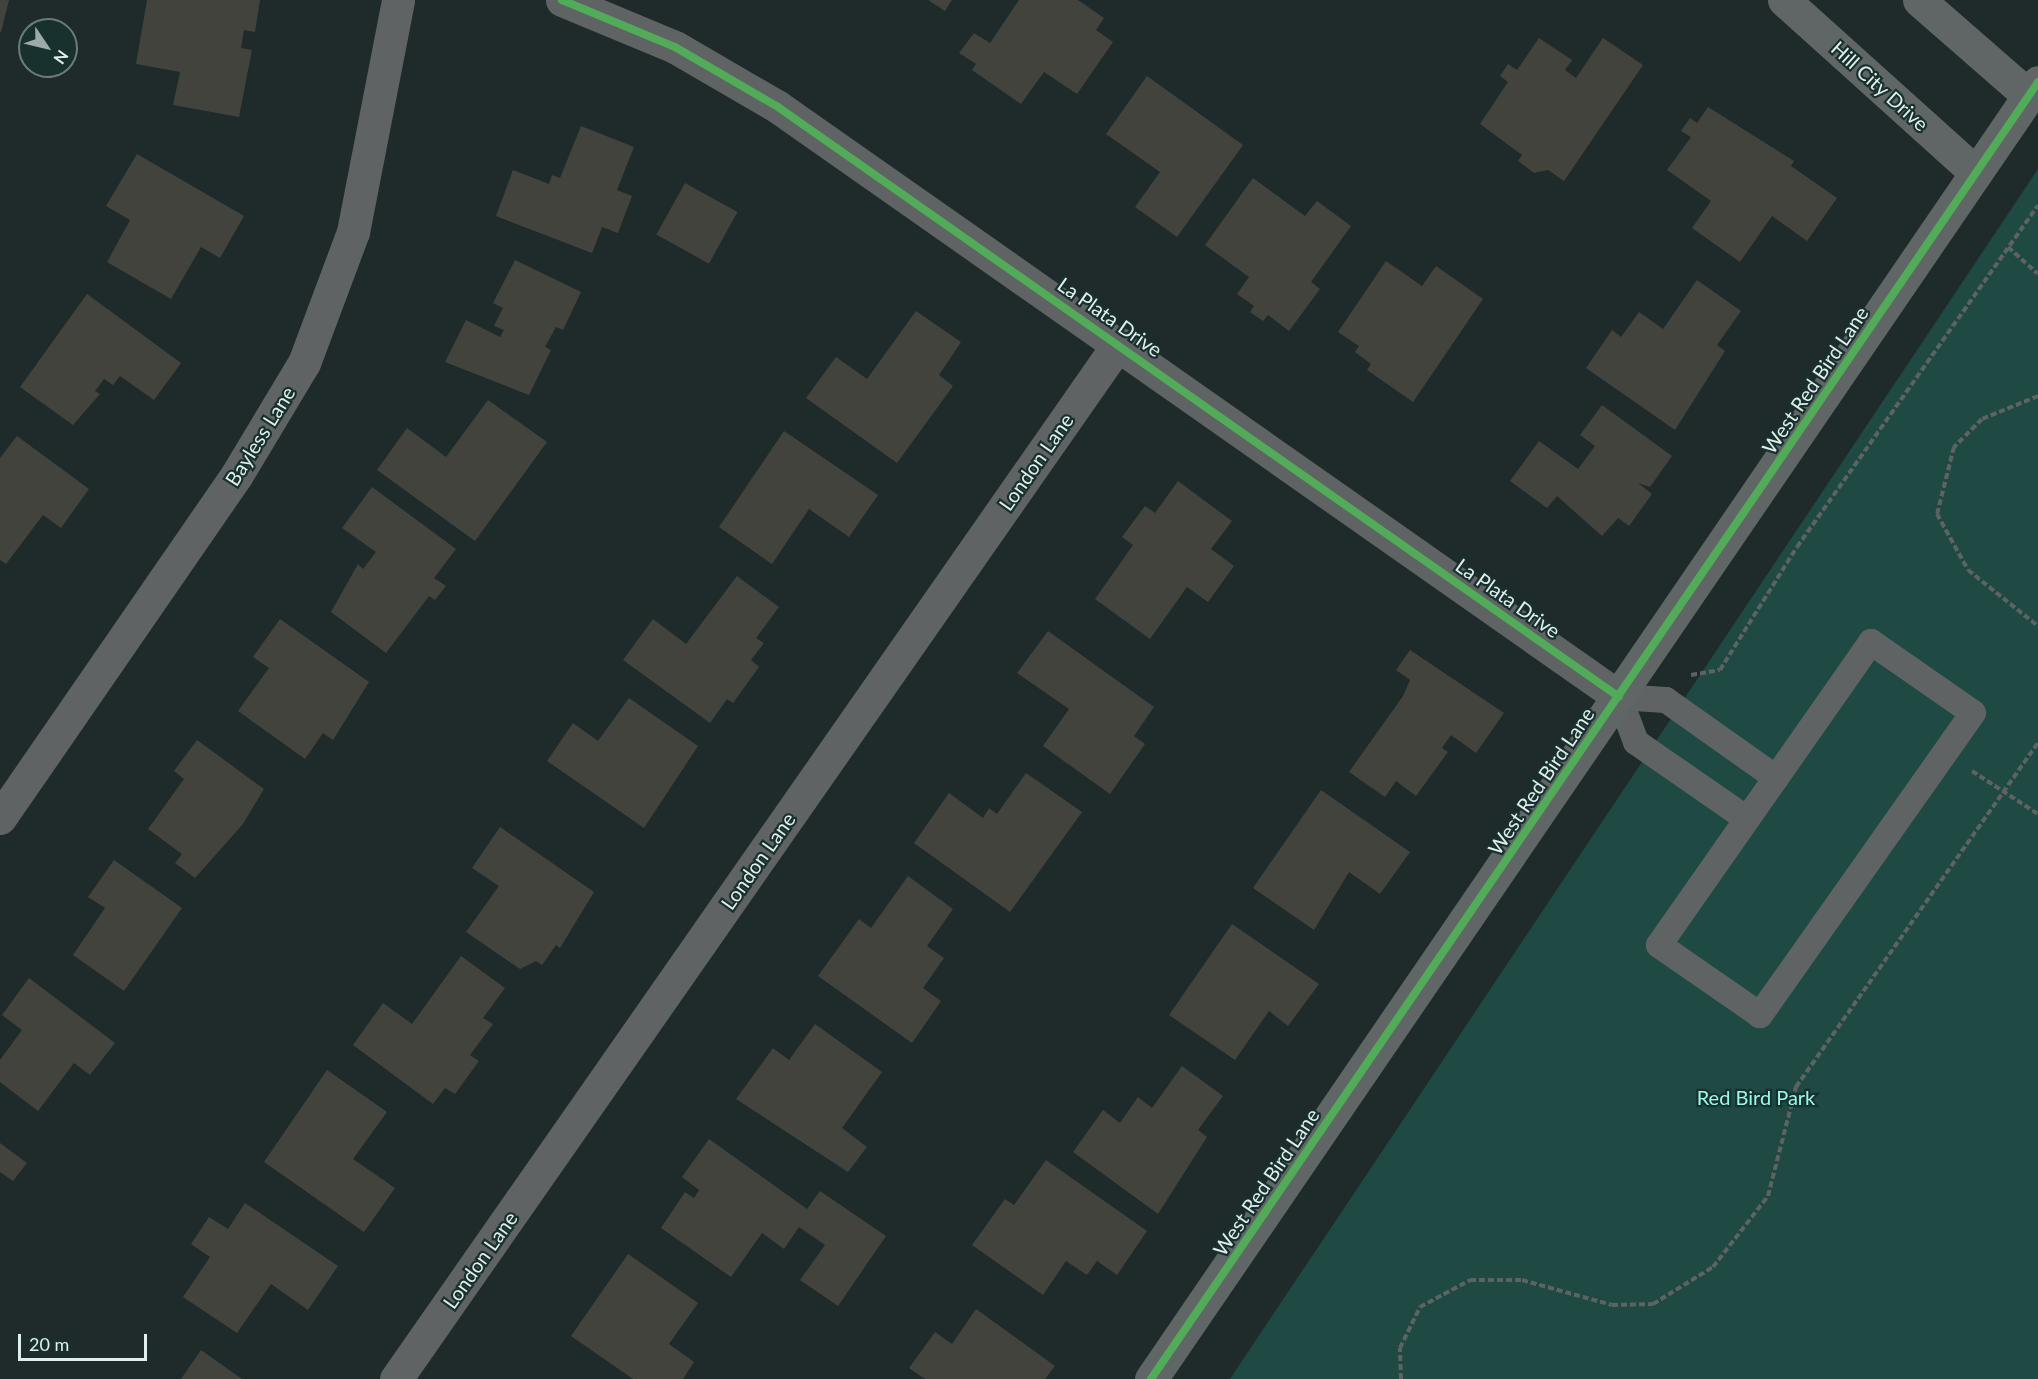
<!DOCTYPE html>
<html>
<head>
<meta charset="utf-8">
<style>
	body { margin:0 }
	#map { position:relative; width:2038px; height:1379px; overflow:hidden; background:#1f2b2a; font-family:Lato,sans-serif }
	div>[style] { position:absolute }
	.green>* { inset:0; background:#1f4943 }
	.building>* { inset:0; background:#42433c; transform-origin:0 0 }
	.path>* { height:4px; margin-top:-2px; transform-origin:0; background:repeating-linear-gradient(90deg,#5d6262 0 6px,transparent 0 9px) }
	.lane>* { height:26px; margin:-13px; padding:0 13px; transform-origin:13px; border-radius:13px; background:#5f6363 }
	.street>* { height:33px; margin:-16.5px; padding:0 16.5px; transform-origin:16.5px; border-radius:16.5px; background:#5f6363 }
	.secondary>* { height:33px; margin:-16.5px; padding:0 16.5px; transform-origin:16.5px; border-radius:16.5px; background:#606665 }
	.cycleway>* { height:8px; margin:-4px; padding:0 4px; transform-origin:4px; border-radius:4px; background:#51ab58 }
	span { translate:-50% -50%; white-space:nowrap; text-align:center; line-height:1.15; -webkit-text-stroke:4.5px #19312e; paint-order:stroke }
	.street-label { font-size:20px; color:#e0eeec }
	.park-label { font-size:20px; color:#98f9eb }
	.north { position:absolute; left:18px; top:18px; width:60px; height:60px; box-sizing:border-box; background:#19312e; border:2px solid #697d7a; border-radius:50%; rotate:125deg; font-size:16px; font-weight:700; line-height:24px; text-align:center; color:#e0eeec }
	.north::after { content:''; display:block; margin:auto; width:21px; height:27px; background:#9caaa8; clip-path:polygon(50% 0,100% 100%,50% 72%,0 100%) }
	.scale { position:absolute; left:18px; top:1334px; width:129px; height:27px; box-sizing:border-box; border:3px solid #e0eeec; border-top:0; padding-left:8px; font-size:18px; line-height:21px; white-space:nowrap; color:#e0eeec; -webkit-text-stroke:4px #19312e; paint-order:stroke }
</style>
</head>
<body>
<div id="map">
	<div class="green">
		<i style="clip-path:polygon(2038px 169px,2038px 1379px,1230px 1379px)"></i>
	</div>
	<div class="building">
		<i style="clip-path:polygon(0 0,9px 0,1px 32px,0 32px)"></i>
		<i style="clip-path:polygon(147px 0,260px 0,255px 32px,244px 30px,241px 48px,252px 50px,239px 117px,173px 105px,180px 72px,136px 64px)"></i>
		<i style="clip-path:polygon(928px 0,952px 0,945px 11px)"></i>
		<i style="clip-path:polygon(1019px 0,1078px 0,1104px 18px,1096px 30px,1113px 42px,1077px 94px,1044px 72px,1021px 104px,972px 70px,976px 64px,959px 53px,974px 33px,990px 43px)"></i>
		<i style="clip-path:polygon(1539px 38px,1572px 60px,1565px 70px,1576px 78px,1603px 38px,1643px 65px,1564px 181px,1548px 170px,1534px 173px,1518px 161px,1522px 155px,1480px 124px,1508px 82px,1500px 76px,1508px 64px,1517px 70px)"></i>
		<i style="clip-path:polygon(1147px 76px,1243px 145px,1177px 237px,1135px 207px,1160px 172px,1106px 134px)"></i>
		<i style="clip-path:polygon(1708px 107px,1794px 161px,1791px 166px,1837px 198px,1807px 241px,1772px 216px,1740px 262px,1692px 228px,1711px 201px,1667px 170px,1691px 137px,1681px 131px,1690px 118px,1697px 123px)"></i>
		<i style="clip-path:polygon(581px 126px,634px 147px,617px 190px,632px 196px,618px 233px,602px 227px,592px 253px,496px 216px,513px 170px,549px 184px,552px 175px,560px 178px)"></i>
		<i style="clip-path:polygon(137px 154px,244px 216px,220px 258px,201px 247px,171px 299px,107px 262px,130px 220px,106px 206px)"></i>
		<i style="clip-path:polygon(1253px 178px,1305px 216px,1317px 201px,1351px 226px,1311px 282px,1320px 289px,1289px 331px,1268px 315px,1263px 321px,1250px 312px,1254px 306px,1237px 294px,1249px 277px,1205px 245px)"></i>
		<i style="left:685px;top:183px;width:60px;height:59px;rotate:29deg"></i>
		<i style="clip-path:polygon(515px 260px,581px 292px,563px 330px,556px 327px,545px 347px,551px 350px,529px 395px,445px 362px,466px 320px,500px 337px,504px 330px,494px 326px,503px 308px,493px 303px)"></i>
		<i style="clip-path:polygon(1386px 261px,1422px 286px,1436px 266px,1483px 299px,1413px 402px,1367px 370px,1371px 364px,1355px 352px,1359px 346px,1338px 332px)"></i>
		<i style="clip-path:polygon(1697px 280px,1741px 311px,1717px 345px,1725px 351px,1675px 430px,1586px 368px,1612px 330px,1621px 337px,1639px 312px,1663px 329px)"></i>
		<i style="clip-path:polygon(87px 294px,181px 363px,154px 400px,120px 376px,113px 385px,104px 379px,95px 391px,100px 394px,73px 425px,20px 387px)"></i>
		<i style="clip-path:polygon(916px 311px,961px 342px,939px 375px,953px 386px,897px 463px,806px 398px,836px 357px,867px 379px)"></i>
		<i style="clip-path:polygon(488px 400px,547px 442px,475px 541px,377px 470px,407px 428px,446px 457px)"></i>
		<i style="clip-path:polygon(1602px 405px,1672px 456px,1650px 487px,1638px 483px,1652px 494px,1629px 526px,1618px 518px,1602px 536px,1557px 496px,1547px 508px,1510px 481px,1539px 441px,1578px 469px,1595px 446px,1580px 435px)"></i>
		<i style="clip-path:polygon(784px 431px,878px 495px,849px 537px,809px 509px,772px 564px,719px 527px)"></i>
		<i style="clip-path:polygon(17px 436px,89px 489px,61px 528px,43px 515px,6px 564px,0 560px,0 458px)"></i>
		<i style="clip-path:polygon(1178px 481px,1232px 521px,1211px 549px,1234px 566px,1208px 602px,1187px 587px,1150px 639px,1095px 599px,1133px 545px,1122px 537px,1145px 506px,1155px 513px)"></i>
		<i style="clip-path:polygon(372px 487px,456px 549px,434px 578px,446px 586px,435px 600px,429px 596px,386px 653px,331px 612px,358px 564px,363px 569px,376px 552px,342px 528px)"></i>
		<i style="clip-path:polygon(737px 576px,779px 607px,756px 638px,764px 643px,751px 660px,759px 667px,733px 703px,727px 699px,710px 723px,623px 660px,653px 619px,686px 644px)"></i>
		<i style="clip-path:polygon(280px 619px,369px 682px,333px 740px,323px 733px,305px 759px,238px 711px,269px 668px,253px 657px)"></i>
		<i style="clip-path:polygon(1048px 631px,1154px 707px,1134px 736px,1145px 744px,1110px 794px,1043px 746px,1069px 709px,1017px 673px)"></i>
		<i style="clip-path:polygon(1410px 650px,1504px 713px,1476px 753px,1451px 735px,1442px 748px,1448px 752px,1416px 796px,1396px 781px,1385px 797px,1349px 772px,1403px 696px,1410px 680px,1396px 670px)"></i>
		<i style="clip-path:polygon(629px 698px,698px 746px,644px 828px,547px 761px,573px 723px,598px 741px)"></i>
		<i style="clip-path:polygon(197px 740px,264px 789px,243px 824px,195px 878px,175px 863px,182px 854px,148px 829px,184px 779px,174px 771px)"></i>
		<i style="clip-path:polygon(1026px 773px,1082px 812px,1010px 912px,914px 843px,949px 793px,983px 818px,989px 808px,997px 814px)"></i>
		<i style="clip-path:polygon(1321px 790px,1410px 852px,1380px 894px,1349px 872px,1314px 930px,1253px 888px)"></i>
		<i style="clip-path:polygon(500px 827px,594px 892px,560px 948px,556px 945px,542px 965px,536px 961px,520px 969px,466px 932px,499px 886px,472px 868px)"></i>
		<i style="clip-path:polygon(114px 860px,182px 908px,124px 991px,73px 955px,105px 908px,88px 897px)"></i>
		<i style="clip-path:polygon(908px 876px,953px 909px,927px 946px,944px 958px,923px 988px,941px 1001px,912px 1043px,818px 976px,859px 919px,871px 928px)"></i>
		<i style="clip-path:polygon(1232px 924px,1319px 984px,1288px 1026px,1269px 1011px,1235px 1060px,1169px 1015px)"></i>
		<i style="clip-path:polygon(461px 956px,505px 988px,483px 1018px,493px 1024px,470px 1055px,479px 1061px,455px 1094px,445px 1088px,433px 1104px,353px 1045px,383px 1003px,412px 1024px)"></i>
		<i style="clip-path:polygon(29px 978px,115px 1043px,90px 1075px,74px 1063px,38px 1111px,0 1082px,0 1060px,22px 1030px,2px 1015px)"></i>
		<i style="clip-path:polygon(815px 1024px,882px 1072px,842px 1128px,867px 1147px,848px 1172px,736px 1099px,773px 1048px,789px 1060px)"></i>
		<i style="clip-path:polygon(1182px 1066px,1223px 1096px,1198px 1130px,1207px 1137px,1158px 1214px,1073px 1152px,1103px 1110px,1120px 1123px,1138px 1097px,1152px 1108px)"></i>
		<i style="clip-path:polygon(327px 1070px,387px 1112px,353px 1159px,395px 1188px,364px 1232px,264px 1162px)"></i>
		<i style="clip-path:polygon(709px 1139px,807px 1209px,820px 1191px,886px 1236px,838px 1306px,800px 1280px,825px 1245px,799px 1227px,784px 1249px,762px 1233px,731px 1277px,661px 1228px,685px 1192px,694px 1198px,699px 1190px,682px 1177px)"></i>
		<i style="clip-path:polygon(0 1143px,27px 1163px,13px 1181px,0 1172px)"></i>
		<i style="clip-path:polygon(1046px 1160px,1147px 1231px,1117px 1275px,1097px 1261px,1087px 1275px,1066px 1261px,1043px 1295px,972px 1245px,1005px 1199px,1014px 1205px)"></i>
		<i style="clip-path:polygon(245px 1203px,338px 1266px,308px 1310px,271px 1284px,237px 1333px,183px 1297px,210px 1257px,191px 1244px,209px 1217px,228px 1229px)"></i>
		<i style="clip-path:polygon(628px 1254px,698px 1303px,669px 1344px,694px 1362px,683px 1379px,633px 1379px,571px 1336px)"></i>
		<i style="clip-path:polygon(976px 1309px,1055px 1366px,1045px 1379px,925px 1379px,909px 1368px,935px 1332px,952px 1344px)"></i>
		<i style="clip-path:polygon(201px 1350px,242px 1379px,181px 1379px)"></i>
	</div>
	<div class="path">
		<i style="left:2008px;top:247px;width:40px;rotate:42deg"></i>
		<i style="left:2038px;top:396px;width:61px;rotate:157.7deg"></i>
		<i style="left:1982px;top:419px;width:40px;rotate:135deg"></i>
		<i style="left:1954px;top:447px;width:69px;rotate:104.2deg"></i>
		<i style="left:1937px;top:514px;width:64px;rotate:61deg"></i>
		<i style="left:1968px;top:570px;width:90px;rotate:38.7deg"></i>
		<i style="left:1691px;top:675px;width:29px;rotate:-10deg"></i>
		<i style="left:1720px;top:670px;width:145px;rotate:-58deg"></i>
		<i style="left:1797px;top:547px;width:418px;rotate:-54.8deg"></i>
		<i style="left:1972px;top:771px;width:79px;rotate:33.1deg"></i>
		<i style="left:1401px;top:1379px;width:31px;rotate:-92deg"></i>
		<i style="left:1400px;top:1348px;width:46px;rotate:-64deg"></i>
		<i style="left:1420px;top:1307px;width:57px;rotate:-28.4deg"></i>
		<i style="left:1470px;top:1280px;width:52px"></i>
		<i style="left:1522px;top:1280px;width:93px;rotate:15.5deg"></i>
		<i style="left:1612px;top:1305px;width:41px;rotate:-1.4deg"></i>
		<i style="left:1653px;top:1304px;width:70px;rotate:-31.7deg"></i>
		<i style="left:1713px;top:1267px;width:90px;rotate:-52.2deg"></i>
		<i style="left:1768px;top:1196px;width:113px;rotate:-75.6deg"></i>
		<i style="left:1796px;top:1087px;width:421px;rotate:-54.9deg"></i>
	</div>
	<div class="lane">
		<i style="left:1871px;top:642px;width:124px;rotate:34.8deg"></i>
		<i style="left:1973px;top:713px;width:370px;rotate:125.2deg"></i>
		<i style="left:1760px;top:1015px;width:123px;rotate:-145.3deg"></i>
		<i style="left:1659px;top:945px;width:370px;rotate:-55deg"></i>
		<i style="left:1747px;top:819px;width:135px;rotate:-145.3deg"></i>
		<i style="left:1636px;top:742px;width:48px;rotate:-110.7deg"></i>
		<i style="left:1619px;top:697px;width:47px;rotate:3.7deg"></i>
		<i style="left:1666px;top:700px;width:135px;rotate:35.3deg"></i>
	</div>
	<div class="street">
		<i style="left:562px;top:0;width:122px;rotate:22.6deg"></i>
		<i style="left:675px;top:47px;width:119px;rotate:30.2deg"></i>
		<i style="left:778px;top:107px;width:1027px;rotate:35.05deg"></i>
		<i style="left:0;top:818px;width:416px;rotate:-55.4deg"></i>
		<i style="left:236px;top:476px;width:132px;rotate:-59deg"></i>
		<i style="left:304px;top:363px;width:140px;rotate:-69.5deg"></i>
		<i style="left:353px;top:232px;width:236px;rotate:-79deg"></i>
		<i style="left:396px;top:1379px;width:1263px;rotate:-55.09deg"></i>
	</div>
	<div class="secondary">
		<i style="left:1784px;top:0;width:258px;rotate:42deg"></i>
		<i style="left:1919px;top:0;width:146px;rotate:41.1deg"></i>
		<i style="left:1151px;top:1379px;width:1571px;rotate:-55.63deg"></i>
	</div>
	<div class="cycleway">
		<i style="left:562px;top:0;width:122px;rotate:22.6deg"></i>
		<i style="left:675px;top:47px;width:119px;rotate:30.2deg"></i>
		<i style="left:778px;top:107px;width:1027px;rotate:35.05deg"></i>
		<i style="left:1151px;top:1379px;width:1571px;rotate:-55.63deg"></i>
	</div>
	<div class="street-label">
		<span style="left:1880px;top:86px;rotate:42deg">Hill City Drive</span>
		<span style="left:1110px;top:317px;rotate:35deg">La Plata Drive</span>
		<span style="left:1815px;top:380px;rotate:-56deg">West Red Bird Lane</span>
		<span style="left:260px;top:436px;rotate:-58deg">Bayless Lane</span>
		<span style="left:1036px;top:462px;rotate:-55deg">London Lane</span>
		<span style="left:1508px;top:598px;rotate:35deg">La Plata Drive</span>
		<span style="left:1541px;top:781px;rotate:-56deg">West Red Bird Lane</span>
		<span style="left:758px;top:861px;rotate:-55deg">London Lane</span>
		<span style="left:1266px;top:1182px;rotate:-56deg">West Red Bird Lane</span>
		<span style="left:480px;top:1260px;rotate:-55deg">London Lane</span>
	</div>
	<div class="park-label">
		<span style="left:1756px;top:1097px">Red Bird Park</span>
	</div>
	<div class="north">N</div>
	<div class="scale">20 m</div>
</div>
</body>
</html>
